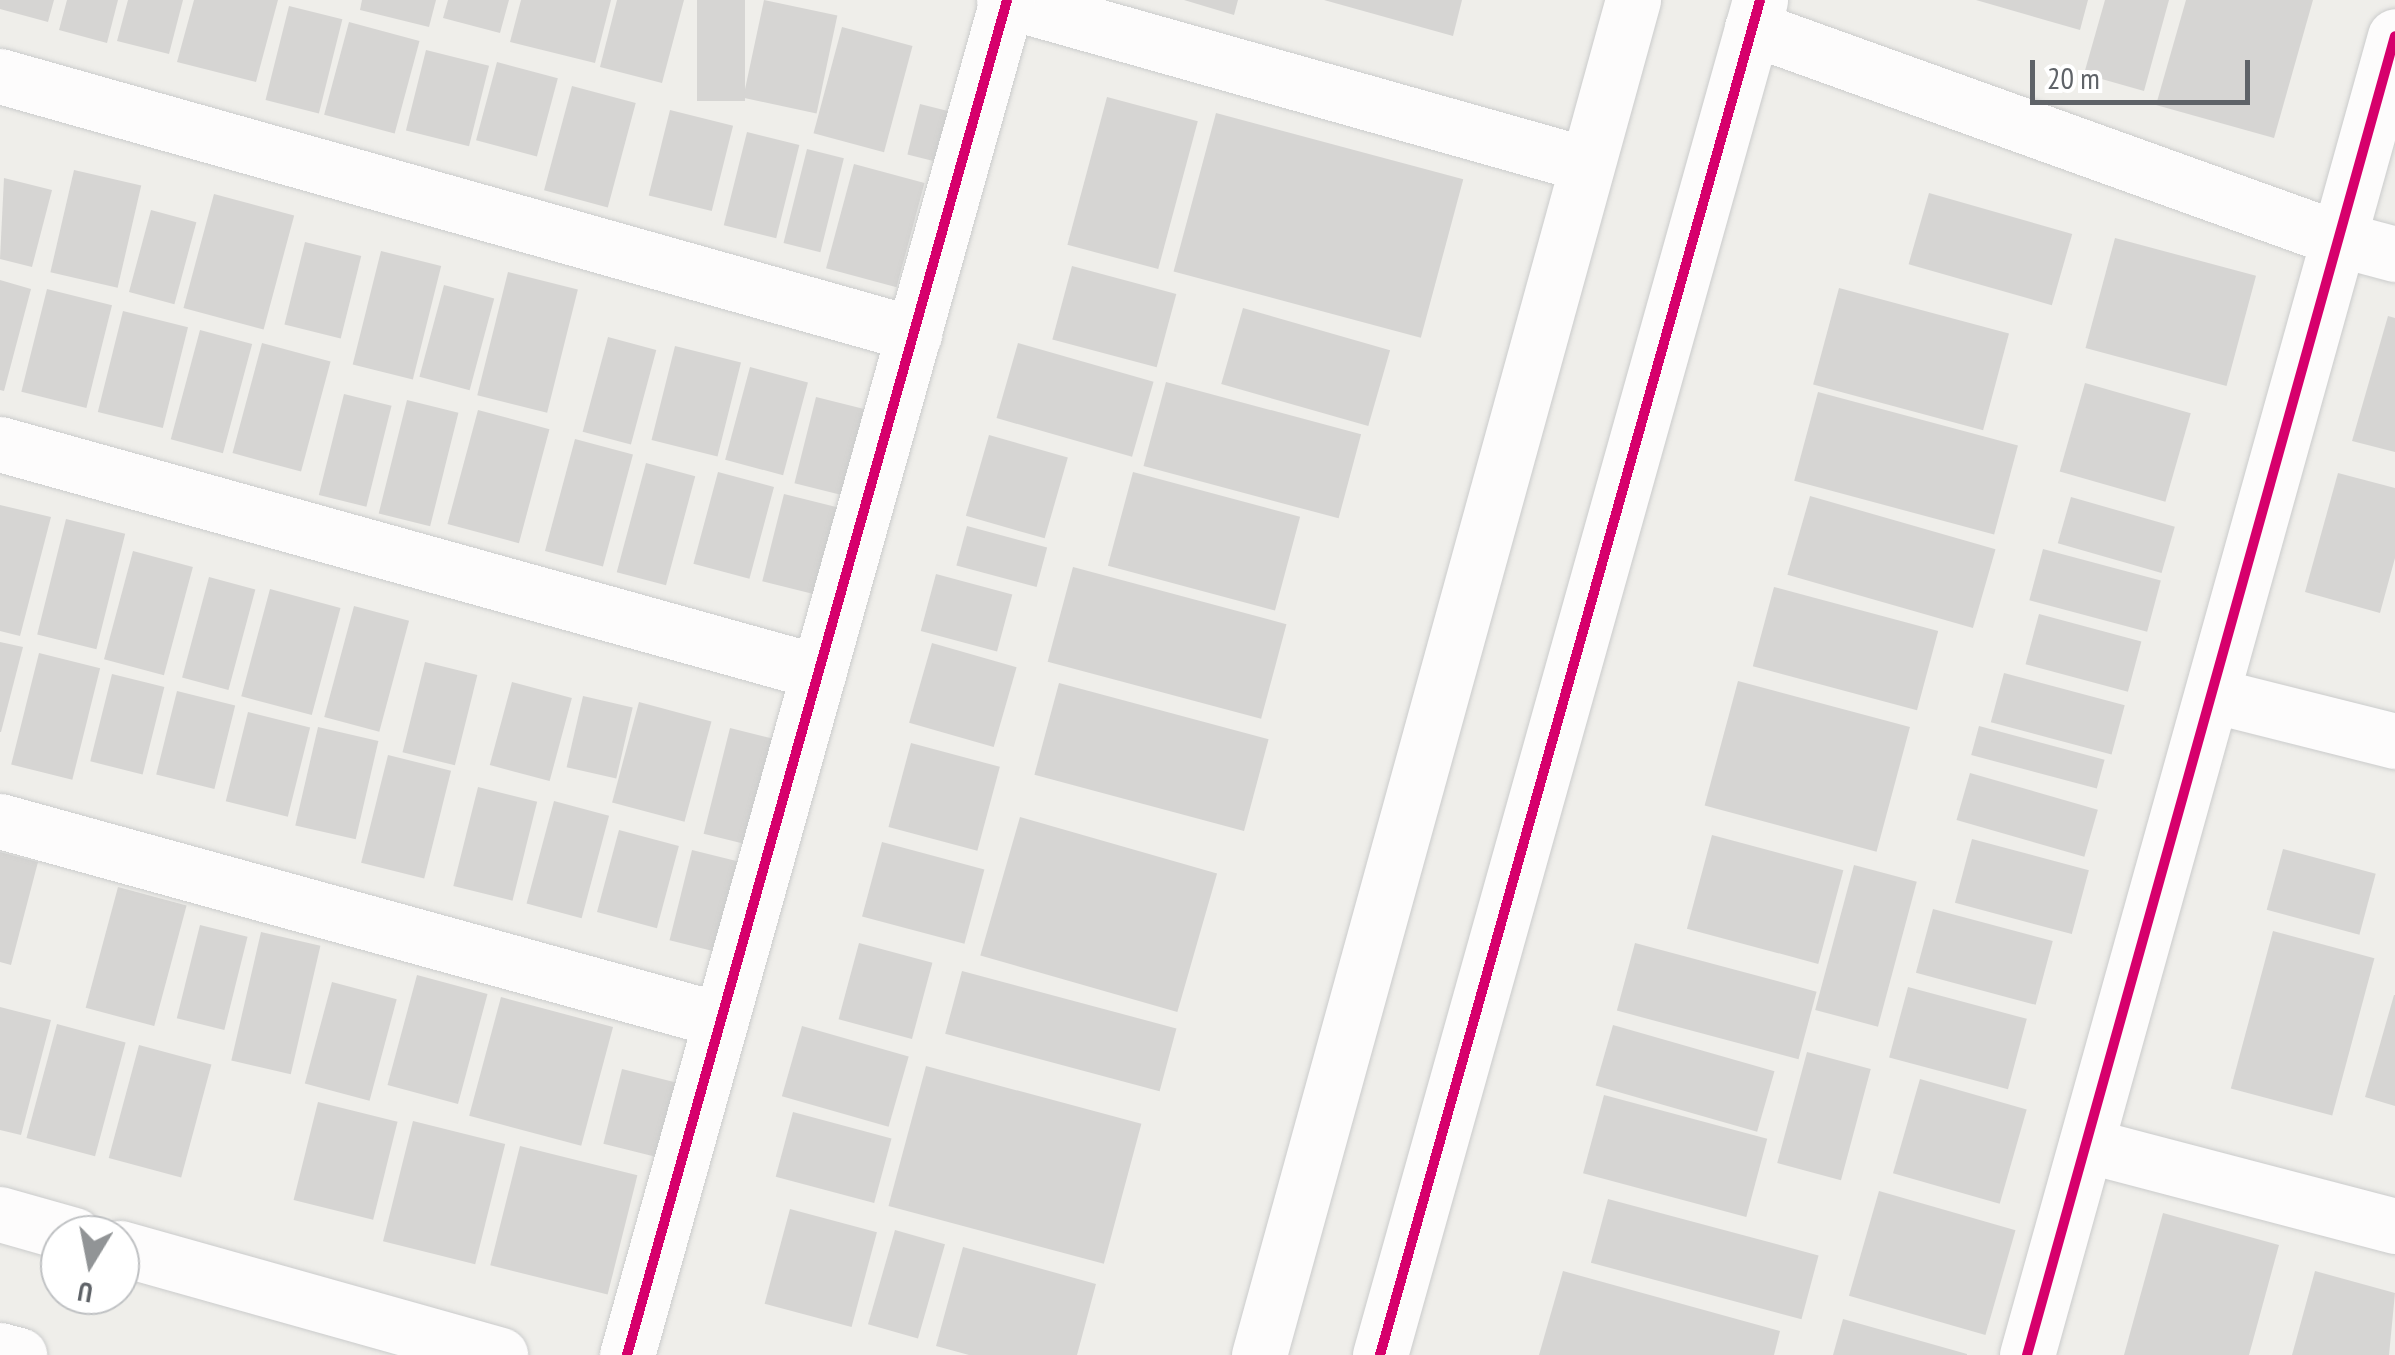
<!DOCTYPE html>
<html>
<head>
<meta charset="utf-8">
<style>
	body { margin:0 }
	#map { position:relative; width:2395px; height:1355px; overflow:hidden; background:#efeeea; font-family:"PT Sans Narrow",sans-serif }
	div>[style] { position:absolute }
	.building>* { inset:0; background:#d6d5d3; transform-origin:0 0 }
	.roads { filter:drop-shadow(0 0 2px #cbcccc) drop-shadow(0 0 2px #cbcccc) }
	.minor>* { height:55px; margin:-27.5px; padding:0 27.5px; transform-origin:27.5px; border-radius:27.5px; background:#fdfcfc }
	.cycleway>* { height:10px; margin:-5px; padding:0 5px; transform-origin:5px; border-radius:5px; background:#d6006c }
	span { translate:-50% -50%; white-space:nowrap; text-align:center; line-height:1.15; -webkit-text-stroke:10px #fff; paint-order:stroke }
	.north { position:absolute; left:40px; top:1215px; width:100px; height:100px; box-sizing:border-box; background:#fff; border:2px solid #bfc1c3; border-radius:50%; rotate:190deg; font-size:28px; font-weight:700; line-height:40px; text-align:center; color:#5f6368 }
	.north::after { content:''; display:block; margin:auto; width:35px; height:45px; background:#919496; clip-path:polygon(50% 0,100% 100%,50% 72%,0 100%) }
	.scale { position:absolute; left:2030px; top:60px; width:220px; height:45px; box-sizing:border-box; border:5px solid #5f6368; border-top:0; padding-left:12px; font-size:30px; line-height:35px; white-space:nowrap; color:#5f6368; -webkit-text-stroke:8px #fff; paint-order:stroke }
</style>
</head>
<body>
<div id="map">
	<div class="building">
		<i style="clip-path:polygon(0 0,54px 0,48px 22px,0 9px)"></i>
		<i style="clip-path:polygon(67px 0,118px 0,107px 43px,59px 30px)"></i>
		<i style="clip-path:polygon(128px 0,183px 0,169px 54px,117px 41px)"></i>
		<i style="clip-path:polygon(194px 0,278px 0,256px 82px,177px 62px)"></i>
		<i style="clip-path:polygon(362px 0,436px 0,429px 27px,360px 10px)"></i>
		<i style="clip-path:polygon(448px 0,509px 0,500px 33px,443px 18px)"></i>
		<i style="clip-path:polygon(521px 0,611px 0,595px 63px,510px 42px)"></i>
		<i style="clip-path:polygon(617px 0,684px 0,662px 83px,600px 67px)"></i>
		<i style="left:697px;top:0;width:48px;height:101px"></i>
		<i style="left:764px;top:0;width:75px;height:100px;rotate:12deg"></i>
		<i style="clip-path:polygon(1184px 0,1238px 0,1234px 15px)"></i>
		<i style="clip-path:polygon(1324px 0,1462px 0,1453px 36px)"></i>
		<i style="clip-path:polygon(1976px 0,2088px 0,2080px 30px)"></i>
		<i style="clip-path:polygon(2105px 0,2169px 0,2144px 91px,2084px 74px)"></i>
		<i style="clip-path:polygon(2186px 0,2313px 0,2274px 138px,2156px 105px)"></i>
		<i style="left:289px;top:6px;width:55px;height:97px;rotate:14deg"></i>
		<i style="left:349px;top:22px;width:73px;height:96px;rotate:15deg"></i>
		<i style="left:842px;top:27px;width:73px;height:110px;rotate:15deg"></i>
		<i style="left:426px;top:50px;width:65px;height:83px;rotate:14deg"></i>
		<i style="left:497px;top:62px;width:63px;height:81px;rotate:15deg"></i>
		<i style="left:572px;top:86px;width:66px;height:108px;rotate:15deg"></i>
		<i style="left:1107px;top:97px;width:94px;height:153px;rotate:15deg"></i>
		<i style="left:920px;top:104px;width:40px;height:52px;rotate:14deg"></i>
		<i style="left:670px;top:110px;width:65px;height:88px;rotate:14deg"></i>
		<i style="left:1216px;top:113px;width:256px;height:164px;rotate:15deg"></i>
		<i style="left:747px;top:132px;width:54px;height:96px;rotate:14deg"></i>
		<i style="left:807px;top:149px;width:38px;height:97px;rotate:14deg"></i>
		<i style="left:854px;top:164px;width:73px;height:108px;rotate:15deg"></i>
		<i style="left:74px;top:170px;width:69px;height:105px;rotate:13deg"></i>
		<i style="clip-path:polygon(4px 178px,52px 190px,32px 267px,0 259px)"></i>
		<i style="left:1929px;top:193px;width:149px;height:74px;rotate:16deg"></i>
		<i style="left:214px;top:194px;width:83px;height:118px;rotate:15deg"></i>
		<i style="left:151px;top:210px;width:47px;height:85px;rotate:15deg"></i>
		<i style="left:2115px;top:238px;width:146px;height:114px;rotate:15deg"></i>
		<i style="left:305px;top:242px;width:58px;height:85px;rotate:14deg"></i>
		<i style="left:381px;top:251px;width:62px;height:117px;rotate:14deg"></i>
		<i style="left:1072px;top:266px;width:108px;height:76px;rotate:15deg"></i>
		<i style="left:508px;top:272px;width:72px;height:127px;rotate:14deg"></i>
		<i style="clip-path:polygon(0 280px,31px 289px,4px 391px,0 390px)"></i>
		<i style="left:444px;top:285px;width:52px;height:95px;rotate:15deg"></i>
		<i style="left:1839px;top:288px;width:176px;height:100px;rotate:15deg"></i>
		<i style="left:47px;top:289px;width:67px;height:106px;rotate:14deg"></i>
		<i style="left:1243px;top:308px;width:153px;height:79px;rotate:16deg"></i>
		<i style="left:123px;top:311px;width:67px;height:104px;rotate:14deg"></i>
		<i style="clip-path:polygon(2388px 316px,2395px 318px,2395px 452px,2352px 441px)"></i>
		<i style="left:200px;top:330px;width:54px;height:113px;rotate:15deg"></i>
		<i style="left:608px;top:337px;width:50px;height:98px;rotate:15deg"></i>
		<i style="left:262px;top:343px;width:71px;height:114px;rotate:15deg"></i>
		<i style="left:1018px;top:343px;width:141px;height:78px;rotate:16deg"></i>
		<i style="left:675px;top:346px;width:68px;height:97px;rotate:14deg"></i>
		<i style="left:750px;top:367px;width:60px;height:96px;rotate:15deg"></i>
		<i style="left:1166px;top:382px;width:202px;height:87px;rotate:15deg"></i>
		<i style="left:2085px;top:383px;width:110px;height:92px;rotate:16deg"></i>
		<i style="left:1818px;top:392px;width:207px;height:92px;rotate:15deg"></i>
		<i style="left:344px;top:394px;width:49px;height:104px;rotate:14deg"></i>
		<i style="left:816px;top:397px;width:64px;height:89px;rotate:14deg"></i>
		<i style="left:407px;top:400px;width:53px;height:117px;rotate:14deg"></i>
		<i style="left:478px;top:410px;width:74px;height:118px;rotate:15deg"></i>
		<i style="left:989px;top:435px;width:82px;height:84px;rotate:16deg"></i>
		<i style="left:575px;top:439px;width:60px;height:116px;rotate:15deg"></i>
		<i style="left:646px;top:463px;width:51px;height:113px;rotate:15deg"></i>
		<i style="left:718px;top:472px;width:58px;height:95px;rotate:15deg"></i>
		<i style="left:1133px;top:472px;width:173px;height:97px;rotate:15deg"></i>
		<i style="clip-path:polygon(2338px 473px,2395px 488px,2395px 558px,2380px 613px,2305px 592px)"></i>
		<i style="left:784px;top:494px;width:62px;height:90px;rotate:14deg"></i>
		<i style="left:1810px;top:496px;width:193px;height:82px;rotate:16deg"></i>
		<i style="left:2071px;top:497px;width:108px;height:48px;rotate:16deg"></i>
		<i style="clip-path:polygon(0 505px,51px 517px,20px 636px,0 631px)"></i>
		<i style="left:66px;top:519px;width:61px;height:119px;rotate:14deg"></i>
		<i style="left:967px;top:526px;width:83px;height:41px;rotate:15deg"></i>
		<i style="left:2043px;top:549px;width:122px;height:53px;rotate:15deg"></i>
		<i style="left:133px;top:551px;width:62px;height:112px;rotate:15deg"></i>
		<i style="left:1073px;top:567px;width:221px;height:98px;rotate:15deg"></i>
		<i style="left:936px;top:574px;width:79px;height:59px;rotate:15deg"></i>
		<i style="left:209px;top:577px;width:48px;height:104px;rotate:15deg"></i>
		<i style="left:1774px;top:587px;width:170px;height:82px;rotate:15deg"></i>
		<i style="left:270px;top:589px;width:73px;height:111px;rotate:15deg"></i>
		<i style="left:354px;top:606px;width:57px;height:115px;rotate:15deg"></i>
		<i style="left:2039px;top:614px;width:106px;height:52px;rotate:15deg"></i>
		<i style="clip-path:polygon(0 642px,23px 647px,1px 732px,0 732px)"></i>
		<i style="left:932px;top:643px;width:88px;height:83px;rotate:16deg"></i>
		<i style="left:39px;top:653px;width:63px;height:115px;rotate:14deg"></i>
		<i style="left:425px;top:662px;width:54px;height:93px;rotate:14deg"></i>
		<i style="left:2004px;top:673px;width:125px;height:51px;rotate:15deg"></i>
		<i style="left:112px;top:674px;width:54px;height:90px;rotate:14deg"></i>
		<i style="left:1738px;top:681px;width:178px;height:129px;rotate:15deg"></i>
		<i style="left:512px;top:682px;width:62px;height:86px;rotate:15deg"></i>
		<i style="left:1059px;top:683px;width:217px;height:95px;rotate:15deg"></i>
		<i style="left:177px;top:691px;width:60px;height:86px;rotate:14deg"></i>
		<i style="left:583px;top:696px;width:51px;height:73px;rotate:13deg"></i>
		<i style="left:639px;top:702px;width:75px;height:104px;rotate:15deg"></i>
		<i style="left:248px;top:712px;width:64px;height:92px;rotate:14deg"></i>
		<i style="left:1979px;top:726px;width:130px;height:30px;rotate:15deg"></i>
		<i style="left:318px;top:727px;width:62px;height:101px;rotate:13deg"></i>
		<i style="left:730px;top:728px;width:53px;height:109px;rotate:14deg"></i>
		<i style="left:911px;top:743px;width:92px;height:87px;rotate:15deg"></i>
		<i style="left:388px;top:755px;width:65px;height:111px;rotate:14deg"></i>
		<i style="left:1970px;top:773px;width:133px;height:49px;rotate:16deg"></i>
		<i style="left:478px;top:787px;width:61px;height:102px;rotate:14deg"></i>
		<i style="left:554px;top:801px;width:57px;height:106px;rotate:15deg"></i>
		<i style="left:1020px;top:817px;width:205px;height:144px;rotate:16deg"></i>
		<i style="left:619px;top:830px;width:62px;height:85px;rotate:15deg"></i>
		<i style="left:1712px;top:835px;width:136px;height:97px;rotate:15deg"></i>
		<i style="left:1972px;top:839px;width:121px;height:66px;rotate:15deg"></i>
		<i style="left:882px;top:842px;width:106px;height:77px;rotate:15deg"></i>
		<i style="left:2283px;top:849px;width:96px;height:63px;rotate:15deg"></i>
		<i style="left:692px;top:850px;width:54px;height:93px;rotate:14deg"></i>
		<i style="clip-path:polygon(0 852px,38px 862px,11px 965px,0 962px)"></i>
		<i style="left:1854px;top:865px;width:65px;height:150px;rotate:15deg"></i>
		<i style="left:118px;top:887px;width:71px;height:125px;rotate:15deg"></i>
		<i style="left:1933px;top:909px;width:124px;height:66px;rotate:15deg"></i>
		<i style="left:200px;top:925px;width:49px;height:96px;rotate:14deg"></i>
		<i style="left:2273px;top:931px;width:105px;height:163px;rotate:15deg"></i>
		<i style="left:261px;top:932px;width:61px;height:132px;rotate:13deg"></i>
		<i style="left:859px;top:943px;width:76px;height:79px;rotate:15deg"></i>
		<i style="left:1635px;top:943px;width:188px;height:70px;rotate:15deg"></i>
		<i style="left:962px;top:971px;width:222px;height:65px;rotate:15deg"></i>
		<i style="left:417px;top:975px;width:73px;height:114px;rotate:15deg"></i>
		<i style="left:332px;top:982px;width:67px;height:105px;rotate:15deg"></i>
		<i style="left:1908px;top:987px;width:123px;height:73px;rotate:15deg"></i>
		<i style="clip-path:polygon(2394px 995px,2395px 995px,2395px 1106px,2365px 1097px)"></i>
		<i style="left:501px;top:997px;width:116px;height:123px;rotate:15deg"></i>
		<i style="clip-path:polygon(0 1007px,51px 1020px,21px 1135px,0 1130px)"></i>
		<i style="left:57px;top:1024px;width:71px;height:118px;rotate:15deg"></i>
		<i style="left:1613px;top:1025px;width:168px;height:63px;rotate:16deg"></i>
		<i style="left:802px;top:1026px;width:111px;height:73px;rotate:16deg"></i>
		<i style="left:139px;top:1045px;width:75px;height:117px;rotate:15deg"></i>
		<i style="left:1807px;top:1052px;width:66px;height:115px;rotate:15deg"></i>
		<i style="left:926px;top:1066px;width:223px;height:145px;rotate:15deg"></i>
		<i style="left:622px;top:1069px;width:66px;height:77px;rotate:14deg"></i>
		<i style="left:1920px;top:1079px;width:111px;height:98px;rotate:16deg"></i>
		<i style="left:1604px;top:1095px;width:169px;height:81px;rotate:15deg"></i>
		<i style="left:318px;top:1102px;width:82px;height:101px;rotate:14deg"></i>
		<i style="left:793px;top:1112px;width:102px;height:67px;rotate:15deg"></i>
		<i style="left:413px;top:1121px;width:95px;height:124px;rotate:14deg"></i>
		<i style="left:520px;top:1146px;width:121px;height:123px;rotate:14deg"></i>
		<i style="left:1879px;top:1191px;width:142px;height:109px;rotate:16deg"></i>
		<i style="left:1608px;top:1199px;width:218px;height:66px;rotate:15deg"></i>
		<i style="left:790px;top:1209px;width:90px;height:98px;rotate:15deg"></i>
		<i style="clip-path:polygon(2163px 1213px,2279px 1245px,2249px 1355px,2124px 1355px)"></i>
		<i style="left:895px;top:1230px;width:52px;height:98px;rotate:16deg"></i>
		<i style="clip-path:polygon(963px 1247px,1096px 1284px,1077px 1355px,969px 1355px,936px 1346px)"></i>
		<i style="clip-path:polygon(1563px 1271px,1780px 1331px,1774px 1355px,1539px 1355px)"></i>
		<i style="clip-path:polygon(2315px 1271px,2395px 1293px,2389px 1355px,2292px 1355px)"></i>
		<i style="clip-path:polygon(1843px 1319px,1967px 1354px,1967px 1355px,1833px 1355px)"></i>
	</div>
	<div class="roads">
		<div class="minor">
			<i style="left:1004px;top:0;width:604px;rotate:15.76deg"></i>
			<i style="left:1752px;top:28px;width:624px;rotate:19.77deg"></i>
			<i style="left:2339px;top:239px;width:58px;rotate:15deg"></i>
			<i style="left:0;top:76px;width:950px;rotate:15.76deg"></i>
			<i style="left:0;top:444px;width:850px;rotate:15.56deg"></i>
			<i style="left:2212px;top:695px;width:189px;rotate:14.1deg"></i>
			<i style="left:0;top:821px;width:748px;rotate:15.43deg"></i>
			<i style="left:2086px;top:1145px;width:319px;rotate:14.7deg"></i>
			<i style="left:0;top:1214px;width:77px;rotate:15.8deg"></i>
			<i style="left:120px;top:1248px;width:395px;rotate:15.7deg"></i>
			<i style="left:0;top:1350px;width:20px;rotate:15deg"></i>
			<i style="left:627px;top:1355px;width:1407px;rotate:-74.33deg"></i>
			<i style="left:1259px;top:1355px;width:1406px;rotate:-74.57deg"></i>
			<i style="left:1380px;top:1355px;width:1407px;rotate:-74.33deg"></i>
			<i style="left:2027px;top:1355px;width:1369px;rotate:-74.41deg"></i>
		</div>
	</div>
	<div class="cycleway">
		<i style="left:627px;top:1355px;width:1407px;rotate:-74.33deg"></i>
		<i style="left:1380px;top:1355px;width:1407px;rotate:-74.33deg"></i>
		<i style="left:2027px;top:1355px;width:1369px;rotate:-74.41deg"></i>
	</div>
	<div class="north">U</div>
	<div class="scale">20 m</div>
</div>
</body>
</html>
